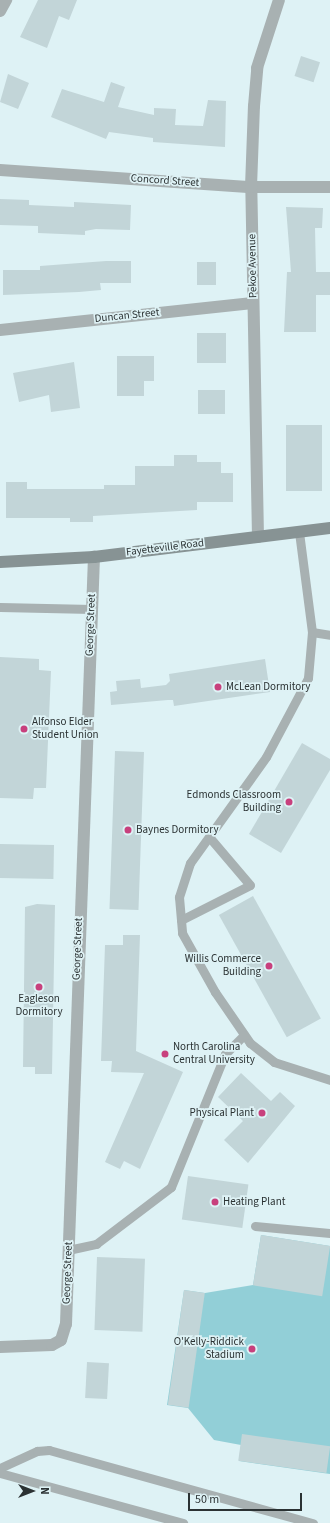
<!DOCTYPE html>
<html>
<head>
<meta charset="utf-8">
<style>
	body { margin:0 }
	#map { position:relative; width:330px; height:1523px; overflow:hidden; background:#def2f5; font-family:"Source Sans 3",sans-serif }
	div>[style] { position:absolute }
	.green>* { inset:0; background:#92cfd7 }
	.building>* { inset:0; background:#c2d5d8; transform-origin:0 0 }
	.lane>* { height:9px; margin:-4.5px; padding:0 4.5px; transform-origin:4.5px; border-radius:4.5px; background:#a8b1b2 }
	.street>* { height:12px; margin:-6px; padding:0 6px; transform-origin:6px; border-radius:6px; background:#a8b1b2 }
	.secondary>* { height:12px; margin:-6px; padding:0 6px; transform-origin:6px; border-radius:6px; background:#879394 }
	.dots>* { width:11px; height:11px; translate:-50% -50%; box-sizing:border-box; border:2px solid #def2f5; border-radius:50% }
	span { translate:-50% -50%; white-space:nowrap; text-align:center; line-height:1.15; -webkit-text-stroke:3.5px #def2f5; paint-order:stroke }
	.street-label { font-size:11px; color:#2b3233 }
	.poi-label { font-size:11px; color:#2b3233 }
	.left { translate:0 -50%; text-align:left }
	.right { translate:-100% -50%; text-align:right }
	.north { position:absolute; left:12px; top:1471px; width:40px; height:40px; -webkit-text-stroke:3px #def2f5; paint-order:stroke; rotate:90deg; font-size:11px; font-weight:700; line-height:16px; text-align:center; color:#2b3233 }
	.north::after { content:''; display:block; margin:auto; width:14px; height:18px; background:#2b3233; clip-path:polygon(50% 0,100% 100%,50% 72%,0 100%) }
	.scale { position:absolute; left:188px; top:1493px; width:114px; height:18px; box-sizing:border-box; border:2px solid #2b3233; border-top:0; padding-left:5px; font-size:12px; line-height:14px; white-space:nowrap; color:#2b3233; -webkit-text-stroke:3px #def2f5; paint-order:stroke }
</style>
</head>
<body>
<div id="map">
	<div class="green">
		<i style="clip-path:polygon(261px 1235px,330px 1246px,330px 1474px,239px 1461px,241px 1445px,214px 1440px,188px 1408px,167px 1405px,184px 1290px,205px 1293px,253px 1285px)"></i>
	</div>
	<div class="building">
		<i style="clip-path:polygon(38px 0,77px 0,69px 20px,59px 16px,47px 48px,20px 37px)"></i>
		<i style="left:301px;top:56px;width:20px;height:21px;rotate:18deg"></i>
		<i style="clip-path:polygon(8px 74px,29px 83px,18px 109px,0 102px)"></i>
		<i style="clip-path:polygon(111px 82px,125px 87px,118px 107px,154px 115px,154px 108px,176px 109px,175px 125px,203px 126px,208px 100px,226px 101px,225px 147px,153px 142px,153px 138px,109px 132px,106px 139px,51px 117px,62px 89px,104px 102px)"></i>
		<i style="clip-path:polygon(0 199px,29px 200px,29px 205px,74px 207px,74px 202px,131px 205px,130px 230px,96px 229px,85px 231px,85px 235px,38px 233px,38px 226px,0 225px)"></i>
		<i style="clip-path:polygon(286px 207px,323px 208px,322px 228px,315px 228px,316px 272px,330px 272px,330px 295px,316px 295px,316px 332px,284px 332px,287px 272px,291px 272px)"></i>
		<i style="clip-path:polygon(106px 261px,131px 261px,131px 283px,100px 283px,101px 290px,79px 292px,3px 295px,3px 270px,40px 270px,40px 266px)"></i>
		<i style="left:197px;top:262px;width:19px;height:23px"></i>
		<i style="left:197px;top:333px;width:29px;height:30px"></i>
		<i style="clip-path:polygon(117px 356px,154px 356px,154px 381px,144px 381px,144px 396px,117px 396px)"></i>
		<i style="clip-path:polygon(74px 362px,80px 408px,51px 412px,49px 395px,19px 402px,13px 373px)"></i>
		<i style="left:198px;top:390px;width:27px;height:24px"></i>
		<i style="left:286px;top:425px;width:36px;height:66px"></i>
		<i style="clip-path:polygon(174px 455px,197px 455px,197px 462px,221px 462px,221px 473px,233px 473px,233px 502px,197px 502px,197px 510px,93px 516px,93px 522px,70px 522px,70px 518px,6px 518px,6px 482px,27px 482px,27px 489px,104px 489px,104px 485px,135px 485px,135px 466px,174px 466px)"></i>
		<i style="clip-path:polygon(0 657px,39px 659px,39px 670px,51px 671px,46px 788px,34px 788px,33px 799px,0 798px)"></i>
		<i style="clip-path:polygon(265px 659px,270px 692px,174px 706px,173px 700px,168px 700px,111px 705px,110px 692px,117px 691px,116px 681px,140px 679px,141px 688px,166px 685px,170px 681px,169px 674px)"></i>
		<i style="clip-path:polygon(302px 743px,330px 759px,330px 770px,281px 853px,249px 834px)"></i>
		<i style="left:115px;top:751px;width:29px;height:158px;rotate:2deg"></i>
		<i style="left:0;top:844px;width:54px;height:34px;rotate:1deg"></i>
		<i style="left:253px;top:896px;width:140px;height:39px;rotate:61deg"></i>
		<i style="clip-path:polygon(37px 904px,55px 905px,52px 1074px,35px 1074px,35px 1067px,23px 1067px,25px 907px)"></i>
		<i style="clip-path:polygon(123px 935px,140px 935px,136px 1051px,183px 1072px,140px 1169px,124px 1161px,120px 1169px,105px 1162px,144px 1073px,111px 1072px,112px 1061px,101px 1061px,105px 945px,123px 945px)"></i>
		<i style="clip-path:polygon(241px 1073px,271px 1101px,280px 1092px,295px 1106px,248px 1163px,224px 1140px,243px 1121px,218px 1097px)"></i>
		<i style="left:188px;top:1176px;width:61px;height:44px;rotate:8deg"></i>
		<i style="left:261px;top:1235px;width:70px;height:51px;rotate:9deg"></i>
		<i style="left:97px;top:1257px;width:48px;height:73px;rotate:2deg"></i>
		<i style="left:184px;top:1290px;width:21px;height:116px;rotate:8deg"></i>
		<i style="left:87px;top:1362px;width:22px;height:36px;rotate:3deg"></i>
		<i style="left:242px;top:1434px;width:89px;height:27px;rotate:8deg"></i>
	</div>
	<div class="lane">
		<i style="left:299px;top:532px;width:101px;rotate:82.6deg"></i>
		<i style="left:312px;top:632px;width:46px;rotate:95deg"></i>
		<i style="left:308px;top:678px;width:89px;rotate:118deg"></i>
		<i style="left:266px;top:757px;width:130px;rotate:125.6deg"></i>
		<i style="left:190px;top:863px;width:36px;rotate:108deg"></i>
		<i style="left:179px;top:897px;width:36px;rotate:85deg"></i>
		<i style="left:182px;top:933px;width:68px;rotate:60.8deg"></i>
		<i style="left:215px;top:992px;width:62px;rotate:55.5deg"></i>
		<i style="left:250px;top:1043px;width:31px;rotate:38deg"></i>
		<i style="left:274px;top:1062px;width:59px;rotate:17.8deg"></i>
		<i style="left:0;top:607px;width:92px;rotate:1.2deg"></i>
		<i style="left:312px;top:632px;width:18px;rotate:9deg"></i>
		<i style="left:181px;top:920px;width:77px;rotate:-26.9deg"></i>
		<i style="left:250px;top:885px;width:62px;rotate:-130.4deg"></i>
		<i style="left:255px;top:1226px;width:75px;rotate:5.3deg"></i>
		<i style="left:68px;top:1250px;width:29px;rotate:-12deg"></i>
		<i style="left:96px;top:1244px;width:94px;rotate:-37.2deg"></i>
		<i style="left:171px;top:1187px;width:144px;rotate:-67.9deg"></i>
		<i style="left:225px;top:1054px;width:27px;rotate:-45deg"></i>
		<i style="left:0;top:1468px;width:41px;rotate:-24.7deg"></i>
		<i style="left:37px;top:1451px;width:12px;rotate:-5deg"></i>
		<i style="left:49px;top:1450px;width:274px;rotate:15.5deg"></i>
		<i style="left:0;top:1473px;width:190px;rotate:15.3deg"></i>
	</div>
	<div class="street">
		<i style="left:0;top:11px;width:13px;rotate:-61deg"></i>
		<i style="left:0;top:170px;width:252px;rotate:3.9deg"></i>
		<i style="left:251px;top:187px;width:79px"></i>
		<i style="left:0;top:330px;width:254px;rotate:-6.1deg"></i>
		<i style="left:258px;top:537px;width:350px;rotate:-91.1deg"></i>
		<i style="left:251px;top:187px;width:81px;rotate:-87.9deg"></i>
		<i style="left:254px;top:106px;width:38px;rotate:-85deg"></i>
		<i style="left:257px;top:68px;width:71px;rotate:-72.1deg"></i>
		<i style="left:0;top:1347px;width:52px;rotate:-2.2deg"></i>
		<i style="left:52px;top:1345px;width:10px;rotate:-29deg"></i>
		<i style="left:61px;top:1340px;width:17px;rotate:-73deg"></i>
		<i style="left:66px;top:1324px;width:768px;rotate:-87.91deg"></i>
	</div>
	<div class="secondary">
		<i style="left:0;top:562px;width:94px;rotate:-3deg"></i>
		<i style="left:94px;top:557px;width:238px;rotate:-7deg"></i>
	</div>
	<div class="dots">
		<i style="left:218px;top:687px;background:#c8407d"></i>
		<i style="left:24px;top:729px;background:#c8407d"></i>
		<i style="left:289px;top:802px;background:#c8407d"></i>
		<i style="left:128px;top:830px;background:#c8407d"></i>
		<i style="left:269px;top:966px;background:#c8407d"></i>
		<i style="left:39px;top:987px;background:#c8407d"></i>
		<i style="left:165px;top:1054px;background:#c8407d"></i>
		<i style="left:262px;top:1113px;background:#c8407d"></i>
		<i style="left:215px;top:1202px;background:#c8407d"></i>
		<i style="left:252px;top:1349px;background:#c8407d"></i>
	</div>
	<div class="street-label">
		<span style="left:165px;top:181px;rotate:4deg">Concord Street</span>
		<span style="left:253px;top:266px;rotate:-91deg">Pekoe Avenue</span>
		<span style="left:127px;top:316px;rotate:-6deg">Duncan Street</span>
		<span style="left:165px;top:548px;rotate:-7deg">Fayetteville Road</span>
		<span style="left:91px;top:625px;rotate:-88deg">George Street</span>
		<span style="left:78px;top:949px;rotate:-88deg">George Street</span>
		<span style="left:68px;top:1273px;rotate:-88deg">George Street</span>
	</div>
	<div class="poi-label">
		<span class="left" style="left:226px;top:687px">McLean Dormitory</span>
		<span class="left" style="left:32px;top:729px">Alfonso Elder<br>Student Union</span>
		<span class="right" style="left:281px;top:802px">Edmonds Classroom<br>Building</span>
		<span class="left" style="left:136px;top:830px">Baynes Dormitory</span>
		<span class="right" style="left:261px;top:966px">Willis Commerce<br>Building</span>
		<span style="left:39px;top:1006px">Eagleson<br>Dormitory</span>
		<span class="left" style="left:173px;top:1054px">North Carolina<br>Central University</span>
		<span class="right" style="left:254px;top:1113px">Physical Plant</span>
		<span class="left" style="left:223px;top:1202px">Heating Plant</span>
		<span class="right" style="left:244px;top:1349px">O'Kelly-Riddick<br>Stadium</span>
	</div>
	<div class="north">N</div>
	<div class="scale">50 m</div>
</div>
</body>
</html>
